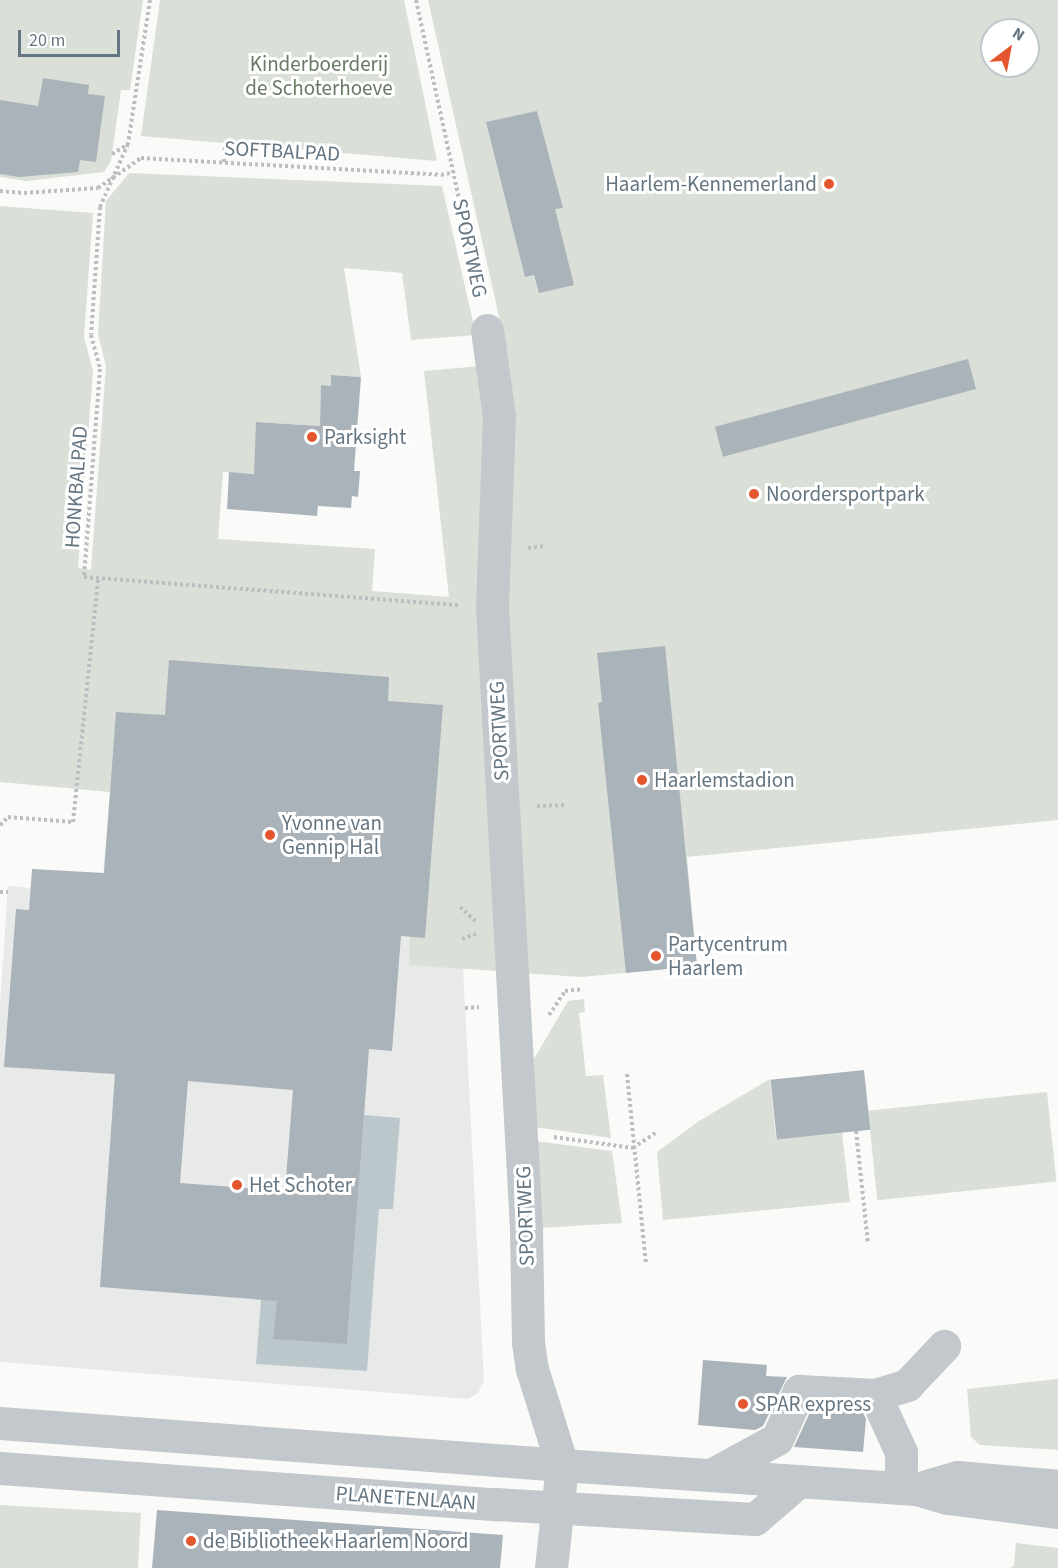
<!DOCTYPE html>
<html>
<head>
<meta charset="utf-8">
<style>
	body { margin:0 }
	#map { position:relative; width:1058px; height:1568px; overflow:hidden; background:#fafaf8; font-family:"Source Sans 3",sans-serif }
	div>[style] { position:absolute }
	.built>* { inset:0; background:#e8e9e9 }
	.green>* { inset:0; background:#dadfd7; transform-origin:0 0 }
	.water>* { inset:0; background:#bbc7cb }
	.building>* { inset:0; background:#aab3b9; transform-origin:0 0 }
	.path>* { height:4px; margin-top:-2px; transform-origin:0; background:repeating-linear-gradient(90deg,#bbbfc2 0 3px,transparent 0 6px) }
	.minor>* { height:33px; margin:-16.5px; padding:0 16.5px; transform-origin:16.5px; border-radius:16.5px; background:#c3c8cc }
	.dots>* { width:16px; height:16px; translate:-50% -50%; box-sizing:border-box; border:3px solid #fff; border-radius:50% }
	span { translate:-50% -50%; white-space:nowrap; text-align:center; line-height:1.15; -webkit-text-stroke:6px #fff; paint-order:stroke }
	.park-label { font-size:21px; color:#687a64 }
	.street-label { font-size:21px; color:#657683 }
	.poi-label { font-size:21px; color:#657683 }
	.right { translate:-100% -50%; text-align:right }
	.left { translate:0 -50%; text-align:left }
	.north { position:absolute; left:980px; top:18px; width:60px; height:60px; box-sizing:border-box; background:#fff; border:2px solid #c1c8cd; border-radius:50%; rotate:32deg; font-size:16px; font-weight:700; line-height:24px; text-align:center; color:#657683 }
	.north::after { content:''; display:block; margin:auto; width:21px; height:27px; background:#e4572e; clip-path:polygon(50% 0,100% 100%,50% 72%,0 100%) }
	.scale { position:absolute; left:18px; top:30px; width:102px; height:27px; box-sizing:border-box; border:3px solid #657683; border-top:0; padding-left:8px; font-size:18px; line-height:21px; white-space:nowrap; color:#657683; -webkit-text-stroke:4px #fff; paint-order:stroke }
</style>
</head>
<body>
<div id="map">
	<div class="built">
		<i style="clip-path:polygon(8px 886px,56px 890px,336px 931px,411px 937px,409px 965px,463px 968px,484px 1381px,478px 1393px,468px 1399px,0 1362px,0 1005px)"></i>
	</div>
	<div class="green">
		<i style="clip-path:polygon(0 0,143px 0,130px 90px,121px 90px,111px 161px,104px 172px,26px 181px,0 177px)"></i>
		<i style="clip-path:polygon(160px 0,404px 0,437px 161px,141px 136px)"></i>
		<i style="clip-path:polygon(evenodd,428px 0,1058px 0,1058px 820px,687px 857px,697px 966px,581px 977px,409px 965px,410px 937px,103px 878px,110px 792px,0 782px,0 206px,93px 213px,84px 337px,93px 371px,78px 568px,91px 570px,106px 366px,98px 334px,106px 201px,129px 173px,442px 186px,476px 335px,411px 340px,402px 273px,344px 268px,361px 377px,332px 375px,331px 386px,321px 386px,324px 389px,321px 426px,256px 422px,267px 449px,254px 449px,262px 452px,260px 474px,223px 472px,218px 539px,375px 549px,372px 591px,449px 597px,424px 371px,481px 366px,502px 330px,428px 0,992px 30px,1028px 30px,1028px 66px,992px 66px,992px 30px)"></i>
		<i style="clip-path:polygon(584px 999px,585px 1012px,579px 1013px,586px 1076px,603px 1075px,611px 1138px,534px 1127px,531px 1064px,568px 1001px)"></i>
		<i style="clip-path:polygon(770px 1079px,776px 1139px,842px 1133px,850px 1202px,663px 1220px,657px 1152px,699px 1121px)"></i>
		<i style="left:1047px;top:1092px;width:90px;height:180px;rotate:84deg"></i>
		<i style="clip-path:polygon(535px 1141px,612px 1151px,622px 1223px,540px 1228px)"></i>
		<i style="clip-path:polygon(1058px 1379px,1058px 1450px,980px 1445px,971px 1437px,967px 1389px)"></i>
		<i style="clip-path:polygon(0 1505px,141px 1513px,138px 1568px,0 1568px)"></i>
		<i style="clip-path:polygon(1016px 1543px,1058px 1548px,1058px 1568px,1010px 1568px,1014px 1565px)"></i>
	</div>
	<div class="water">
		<i style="clip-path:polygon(364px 1115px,400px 1118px,393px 1209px,379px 1209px,367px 1371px,256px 1364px,261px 1300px,277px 1300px,347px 1343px)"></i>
	</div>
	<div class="building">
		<i style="clip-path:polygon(43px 78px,89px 85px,88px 94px,105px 96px,96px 162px,80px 160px,78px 172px,19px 177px,0 174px,0 100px,38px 106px)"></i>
		<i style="clip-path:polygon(537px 111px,563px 208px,555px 209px,574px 285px,539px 293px,534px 275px,525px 277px,486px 122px)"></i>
		<i style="left:968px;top:359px;width:31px;height:262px;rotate:75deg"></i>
		<i style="clip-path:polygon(331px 375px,361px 377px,354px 471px,360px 471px,358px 497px,352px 496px,351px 508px,318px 506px,317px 516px,227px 509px,229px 472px,254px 474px,256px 422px,320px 426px,321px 385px,331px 386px)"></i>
		<i style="clip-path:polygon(665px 646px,697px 966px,626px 973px,598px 703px,602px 702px,597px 653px)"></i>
		<i style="clip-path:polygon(evenodd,169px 660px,389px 677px,388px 701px,443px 705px,425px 938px,401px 936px,392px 1051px,369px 1049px,347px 1344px,273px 1339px,277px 1301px,100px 1287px,115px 1074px,4px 1067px,16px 909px,29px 910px,32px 869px,104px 873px,116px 712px,165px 715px,169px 660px,188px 1081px,293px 1090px,285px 1191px,180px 1183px,188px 1081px)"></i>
		<i style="left:864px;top:1070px;width:60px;height:94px;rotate:84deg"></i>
		<i style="clip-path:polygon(703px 1360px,767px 1365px,766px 1376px,787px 1377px,763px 1426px,755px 1430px,698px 1425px)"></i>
		<i style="clip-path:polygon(811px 1410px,863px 1413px,866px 1419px,863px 1452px,794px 1447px)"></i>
		<i style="clip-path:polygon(157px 1510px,503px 1535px,500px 1568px,152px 1568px)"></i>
	</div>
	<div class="path">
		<i style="left:150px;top:0;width:146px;rotate:98.7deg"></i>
		<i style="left:128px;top:144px;width:69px;rotate:114deg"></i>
		<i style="left:100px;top:207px;width:128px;rotate:94deg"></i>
		<i style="left:91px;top:335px;width:35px;rotate:75deg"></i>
		<i style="left:100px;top:369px;width:209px;rotate:94.4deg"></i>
		<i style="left:84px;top:577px;width:376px;rotate:4.3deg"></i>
		<i style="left:416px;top:0;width:304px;rotate:77.8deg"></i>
		<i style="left:112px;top:154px;width:17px;rotate:-31deg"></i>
		<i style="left:224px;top:162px;width:19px;rotate:-87deg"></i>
		<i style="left:0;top:191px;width:24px;rotate:5deg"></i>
		<i style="left:24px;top:193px;width:74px;rotate:-3.9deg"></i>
		<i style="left:98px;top:188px;width:52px;rotate:-34.9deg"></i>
		<i style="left:141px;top:158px;width:300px;rotate:3.2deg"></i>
		<i style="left:441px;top:175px;width:13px;rotate:-13deg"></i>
		<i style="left:528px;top:548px;width:17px;rotate:-7deg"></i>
		<i style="left:537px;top:806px;width:27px;rotate:-2deg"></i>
		<i style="left:0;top:825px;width:11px;rotate:-45deg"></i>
		<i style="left:8px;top:817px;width:65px;rotate:4.4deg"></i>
		<i style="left:73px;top:822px;width:244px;rotate:-84.1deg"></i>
		<i style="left:0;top:892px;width:8px"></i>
		<i style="left:460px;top:907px;width:21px;rotate:43deg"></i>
		<i style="left:462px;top:939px;width:15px;rotate:-20deg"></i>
		<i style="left:465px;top:1008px;width:14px;rotate:-4deg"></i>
		<i style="left:549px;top:1015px;width:29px;rotate:-56deg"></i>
		<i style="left:565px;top:991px;width:18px;rotate:-6deg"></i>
		<i style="left:627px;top:1074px;width:191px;rotate:84.3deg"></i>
		<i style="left:856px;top:1131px;width:113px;rotate:83.9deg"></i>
		<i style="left:554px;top:1137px;width:80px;rotate:7.9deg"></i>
		<i style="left:633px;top:1148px;width:27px;rotate:-34deg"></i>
	</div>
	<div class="minor">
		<i style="left:487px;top:330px;width:87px;rotate:82.1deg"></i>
		<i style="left:499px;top:416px;width:191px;rotate:92.1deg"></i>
		<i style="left:492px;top:607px;width:623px;rotate:86.87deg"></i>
		<i style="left:526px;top:1229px;width:113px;rotate:89deg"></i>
		<i style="left:528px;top:1342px;width:27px;rotate:82deg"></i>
		<i style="left:532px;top:1369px;width:101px;rotate:72.6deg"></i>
		<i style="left:562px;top:1465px;width:104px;rotate:96.1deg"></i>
		<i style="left:875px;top:1395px;width:34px;rotate:-17deg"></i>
		<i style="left:907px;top:1385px;width:54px;rotate:-46.5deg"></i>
		<i style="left:0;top:1423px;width:564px;rotate:4.27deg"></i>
		<i style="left:562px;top:1465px;width:355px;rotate:3.9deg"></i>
		<i style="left:916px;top:1489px;width:32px;rotate:16deg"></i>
		<i style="left:947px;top:1498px;width:112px;rotate:7.2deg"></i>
		<i style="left:0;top:1468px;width:497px;rotate:4.2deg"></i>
		<i style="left:496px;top:1504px;width:259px;rotate:3.3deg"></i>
		<i style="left:755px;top:1519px;width:58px;rotate:-40.8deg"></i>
		<i style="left:711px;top:1475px;width:75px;rotate:-28.6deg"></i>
		<i style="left:777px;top:1439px;width:53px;rotate:-65.4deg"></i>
		<i style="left:799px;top:1391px;width:76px;rotate:3deg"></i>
		<i style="left:875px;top:1395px;width:63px;rotate:65.5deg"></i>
		<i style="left:901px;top:1452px;width:36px;rotate:90deg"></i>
		<i style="left:926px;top:1486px;width:33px;rotate:-16deg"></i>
		<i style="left:958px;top:1477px;width:100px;rotate:5.1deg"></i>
	</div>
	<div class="dots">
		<i style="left:829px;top:184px;background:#e4572e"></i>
		<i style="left:312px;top:437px;background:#e4572e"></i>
		<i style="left:754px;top:494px;background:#e4572e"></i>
		<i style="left:642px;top:780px;background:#e4572e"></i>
		<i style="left:270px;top:835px;background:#e4572e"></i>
		<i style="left:656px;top:956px;background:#e4572e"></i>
		<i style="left:237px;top:1185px;background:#e4572e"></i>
		<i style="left:743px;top:1404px;background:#e4572e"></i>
		<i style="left:191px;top:1541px;background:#e4572e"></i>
	</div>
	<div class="park-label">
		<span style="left:319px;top:76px">Kinderboerderij<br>de Schoterhoeve</span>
	</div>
	<div class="street-label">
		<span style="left:282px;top:151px;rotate:3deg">SOFTBALPAD</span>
		<span style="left:470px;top:248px;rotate:78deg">SPORTWEG</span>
		<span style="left:76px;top:487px;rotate:-86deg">HONKBALPAD</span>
		<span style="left:499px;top:731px;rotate:-93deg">SPORTWEG</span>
		<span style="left:525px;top:1216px;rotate:-92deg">SPORTWEG</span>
		<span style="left:406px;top:1498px;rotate:4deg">PLANETENLAAN</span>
	</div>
	<div class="poi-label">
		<span class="right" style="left:817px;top:184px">Haarlem-Kennemerland</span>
		<span class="left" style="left:324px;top:437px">Parksight</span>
		<span class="left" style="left:766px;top:494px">Noordersportpark</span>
		<span class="left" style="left:654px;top:780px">Haarlemstadion</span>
		<span class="left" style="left:282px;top:835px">Yvonne van<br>Gennip Hal</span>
		<span class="left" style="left:668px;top:956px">Partycentrum<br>Haarlem</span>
		<span class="left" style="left:249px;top:1185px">Het Schoter</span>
		<span class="left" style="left:755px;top:1404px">SPAR express</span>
		<span class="left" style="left:203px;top:1541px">de Bibliotheek Haarlem Noord</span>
	</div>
	<div class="north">N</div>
	<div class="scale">20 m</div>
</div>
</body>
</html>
